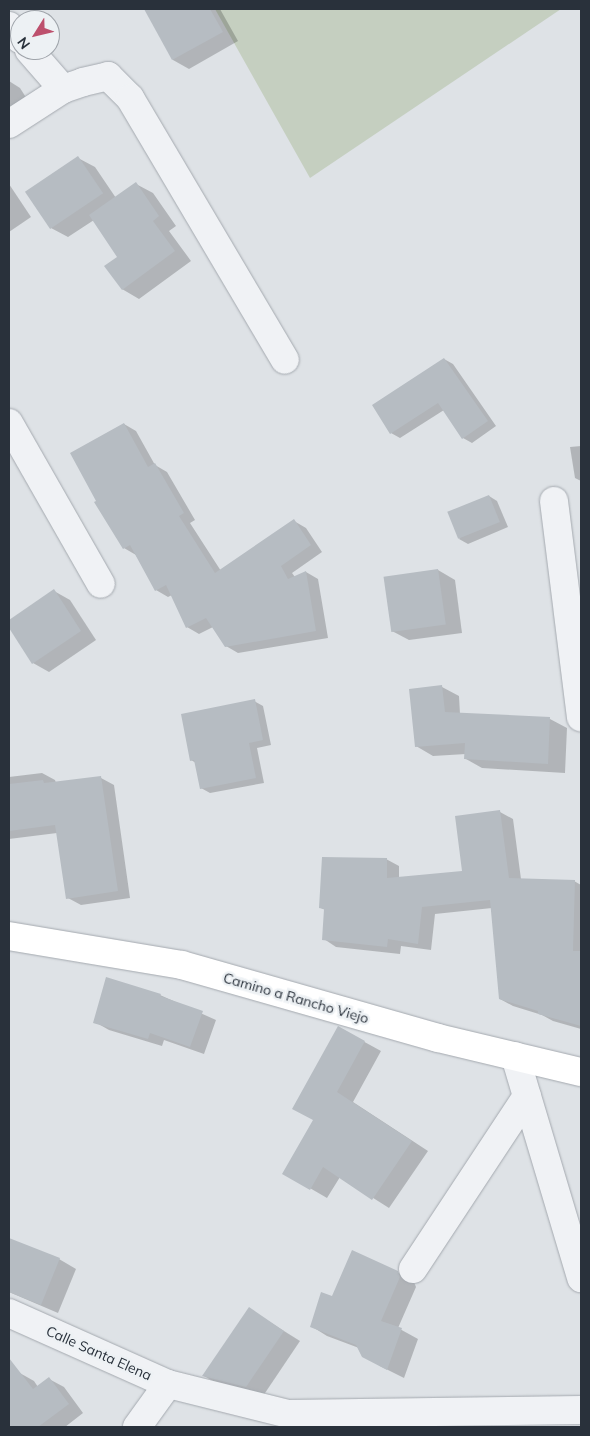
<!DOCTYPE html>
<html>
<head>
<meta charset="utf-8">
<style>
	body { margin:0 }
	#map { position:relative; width:590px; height:1436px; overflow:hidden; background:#dee2e6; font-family:Mulish,sans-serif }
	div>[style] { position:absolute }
	.green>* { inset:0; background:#c5cfc0 }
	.shadow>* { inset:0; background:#0003 }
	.building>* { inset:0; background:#b6bcc2; transform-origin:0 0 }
	.roads { filter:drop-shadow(0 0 1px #a4a9af) drop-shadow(0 0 1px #a4a9af) }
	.street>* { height:28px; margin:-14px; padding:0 14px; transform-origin:14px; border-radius:14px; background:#f0f2f5 }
	.secondary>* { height:28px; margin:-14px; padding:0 14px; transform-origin:14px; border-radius:14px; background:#fff }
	span { translate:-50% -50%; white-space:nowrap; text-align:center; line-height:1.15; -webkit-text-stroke:5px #edf1f4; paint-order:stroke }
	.street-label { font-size:14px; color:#29313b }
	.frame { position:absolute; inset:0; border:10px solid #29313b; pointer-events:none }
	.north { position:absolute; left:10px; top:10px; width:50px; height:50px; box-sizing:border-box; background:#edf1f4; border:1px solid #9fa4aa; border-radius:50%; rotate:234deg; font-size:14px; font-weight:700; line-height:20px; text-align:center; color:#29313b }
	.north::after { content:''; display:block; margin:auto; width:18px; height:22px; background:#bd506d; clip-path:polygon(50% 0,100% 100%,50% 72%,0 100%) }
</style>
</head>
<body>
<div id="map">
	<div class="green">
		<i style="clip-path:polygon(215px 9px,561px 9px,310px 178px)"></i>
	</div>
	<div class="shadow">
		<i style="clip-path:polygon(146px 9px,220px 9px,238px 41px,189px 69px,173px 60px)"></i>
		<i style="clip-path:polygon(9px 81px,20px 88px,34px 110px,9px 131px)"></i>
		<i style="clip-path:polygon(78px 158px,95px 167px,116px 198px,136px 184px,153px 193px,176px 226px,169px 231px,191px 261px,139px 299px,122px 289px,119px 257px,94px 220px,68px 237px,51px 228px)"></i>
		<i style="clip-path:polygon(9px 184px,31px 217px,9px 232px)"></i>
		<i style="clip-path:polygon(444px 359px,453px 364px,496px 426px,472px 443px,463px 438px,444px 410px,400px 438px,391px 433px)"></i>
		<i style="clip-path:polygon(124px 424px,136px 431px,155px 465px,167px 472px,195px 520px,190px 523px,221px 571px,294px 521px,306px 528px,322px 552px,292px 573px,295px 577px,306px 572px,318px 579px,328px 638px,238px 653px,226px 646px,213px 627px,199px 634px,187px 627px,172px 595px,168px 597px,156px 590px,136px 555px,124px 548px)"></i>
		<i style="clip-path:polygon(581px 446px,581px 481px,575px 478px,570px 447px)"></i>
		<i style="clip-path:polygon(489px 496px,497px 501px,508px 527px,468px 544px,459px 539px)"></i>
		<i style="clip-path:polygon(438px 570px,455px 580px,462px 633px,409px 640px,392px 631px)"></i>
		<i style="clip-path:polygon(54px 591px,70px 600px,96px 640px,49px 672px,33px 663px,9px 625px,9px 621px)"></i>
		<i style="clip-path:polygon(442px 687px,459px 696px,460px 714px,550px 719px,567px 728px,565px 773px,482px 768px,466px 759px,466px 754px,433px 756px,416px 746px)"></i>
		<i style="clip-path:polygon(254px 701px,263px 706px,271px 745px,257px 748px,264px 783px,210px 793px,201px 788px,196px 763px,191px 760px)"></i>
		<i style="clip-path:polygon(42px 773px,55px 780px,56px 783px,101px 778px,114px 785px,130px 898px,81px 905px,68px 898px,57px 833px,9px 839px,9px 777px)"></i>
		<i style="clip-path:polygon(500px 812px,513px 819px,521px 879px,574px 881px,581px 885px,581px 1029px,553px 1021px,542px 1015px,513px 1006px,500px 999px,492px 908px,435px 914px,431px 950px,401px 946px,400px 954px,336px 947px,324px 939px,325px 910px,321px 908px,386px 859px,399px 866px,399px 878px,463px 872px)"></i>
		<i style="clip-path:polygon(160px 995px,216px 1020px,204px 1054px,164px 1040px,162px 1046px,109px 1030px,95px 1022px)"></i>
		<i style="clip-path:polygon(339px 1028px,381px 1051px,353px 1102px,428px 1151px,389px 1208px,340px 1177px,327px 1198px,284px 1173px,315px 1121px)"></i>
		<i style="clip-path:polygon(16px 1242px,59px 1259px,76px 1269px,58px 1313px,9px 1292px,9px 1260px)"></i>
		<i style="clip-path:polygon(397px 1272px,414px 1282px,416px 1287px,398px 1328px,418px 1339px,404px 1378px,380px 1366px,359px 1348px,327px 1336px,311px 1326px,333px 1298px)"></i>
		<i style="clip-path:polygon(249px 1309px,300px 1341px,263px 1396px,220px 1385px,204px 1376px)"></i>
		<i style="clip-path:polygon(18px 1372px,34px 1381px,38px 1387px,49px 1379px,64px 1387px,83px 1413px,65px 1427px,9px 1427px,9px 1380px)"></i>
	</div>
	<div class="building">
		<i style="clip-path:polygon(144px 9px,210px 9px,223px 32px,172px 60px)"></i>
		<i style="left:78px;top:156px;width:45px;height:64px;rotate:56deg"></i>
		<i style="clip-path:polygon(136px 182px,159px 216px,153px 221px,175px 251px,122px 290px,104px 266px,117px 257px,89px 215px)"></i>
		<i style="clip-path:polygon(444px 358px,488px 421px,462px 439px,438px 403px,390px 434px,372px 405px)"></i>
		<i style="clip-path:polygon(124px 423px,148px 467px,155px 463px,184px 513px,179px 516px,215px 573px,294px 519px,311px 545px,281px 566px,288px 579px,306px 571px,316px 631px,225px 647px,206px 618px,186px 628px,166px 585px,155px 591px,130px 545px,123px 549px,94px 502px,96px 501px,70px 453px)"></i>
		<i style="left:489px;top:495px;width:29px;height:45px;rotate:68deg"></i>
		<i style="left:438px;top:569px;width:56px;height:55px;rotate:82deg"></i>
		<i style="clip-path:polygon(54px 589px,81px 631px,32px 664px,9px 628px,9px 620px)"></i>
		<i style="clip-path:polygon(442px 685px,445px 712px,550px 717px,548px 764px,464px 759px,465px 743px,415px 747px,409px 689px)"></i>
		<i style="clip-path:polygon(255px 699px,263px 740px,249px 743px,256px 778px,200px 789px,194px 760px,190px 761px,181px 714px)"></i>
		<i style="clip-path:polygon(101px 776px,118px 891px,66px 899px,55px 825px,9px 831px,9px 784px,43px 780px,44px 783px)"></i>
		<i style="clip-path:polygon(500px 810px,509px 878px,575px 880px,573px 951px,581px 951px,581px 1026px,538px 1014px,538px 1011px,499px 999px,490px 900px,422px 907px,418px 944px,388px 939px,387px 947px,322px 940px,324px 909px,319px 908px,322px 857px,387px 858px,387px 878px,462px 871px,455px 816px)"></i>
		<i style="clip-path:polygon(106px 977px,161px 994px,160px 996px,203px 1011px,190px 1047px,150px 1033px,148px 1039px,93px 1023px)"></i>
		<i style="clip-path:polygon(338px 1026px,365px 1041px,337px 1092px,412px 1141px,372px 1200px,323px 1167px,310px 1190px,282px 1174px,313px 1120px,292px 1109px)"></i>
		<i style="clip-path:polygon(9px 1238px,60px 1258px,41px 1305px,9px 1292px)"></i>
		<i style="clip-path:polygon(352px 1250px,398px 1271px,400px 1277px,381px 1321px,402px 1328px,387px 1370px,362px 1357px,356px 1345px,310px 1327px,321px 1292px,332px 1296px)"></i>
		<i style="clip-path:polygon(249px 1307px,284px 1331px,246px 1387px,202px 1376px)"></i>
		<i style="clip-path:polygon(9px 1358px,33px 1389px,49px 1377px,69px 1404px,38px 1427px,9px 1427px)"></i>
	</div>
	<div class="roads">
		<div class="street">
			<i style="left:9px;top:26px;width:17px;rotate:50deg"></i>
			<i style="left:29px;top:50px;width:52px;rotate:48.9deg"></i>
			<i style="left:9px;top:124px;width:64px;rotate:-32.9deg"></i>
			<i style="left:63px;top:89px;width:21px;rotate:-19deg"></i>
			<i style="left:83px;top:82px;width:26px;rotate:-13deg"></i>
			<i style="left:108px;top:76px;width:31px;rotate:45deg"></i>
			<i style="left:130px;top:98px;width:304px;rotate:59.4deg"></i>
			<i style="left:9px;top:423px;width:185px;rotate:60.3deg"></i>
			<i style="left:554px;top:501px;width:218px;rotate:82.9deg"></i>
			<i style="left:515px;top:1056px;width:232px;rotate:73.4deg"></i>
			<i style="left:413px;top:1269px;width:207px;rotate:-56.6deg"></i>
			<i style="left:9px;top:1313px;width:174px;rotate:24.1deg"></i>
			<i style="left:168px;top:1384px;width:124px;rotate:14deg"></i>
			<i style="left:288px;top:1414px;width:293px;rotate:-0.8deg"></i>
			<i style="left:137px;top:1427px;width:53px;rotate:-54.2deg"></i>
		</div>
		<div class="secondary">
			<i style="left:9px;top:936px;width:175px;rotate:9.5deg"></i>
			<i style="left:182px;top:965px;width:266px;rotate:15.9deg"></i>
			<i style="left:438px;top:1038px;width:147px;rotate:13.4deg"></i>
		</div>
	</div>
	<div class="street-label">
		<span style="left:296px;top:998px;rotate:16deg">Camino a Rancho Viejo</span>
		<span style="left:99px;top:1353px;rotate:24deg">Calle Santa Elena</span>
	</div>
	<div class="frame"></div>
	<div class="north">N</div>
</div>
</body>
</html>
